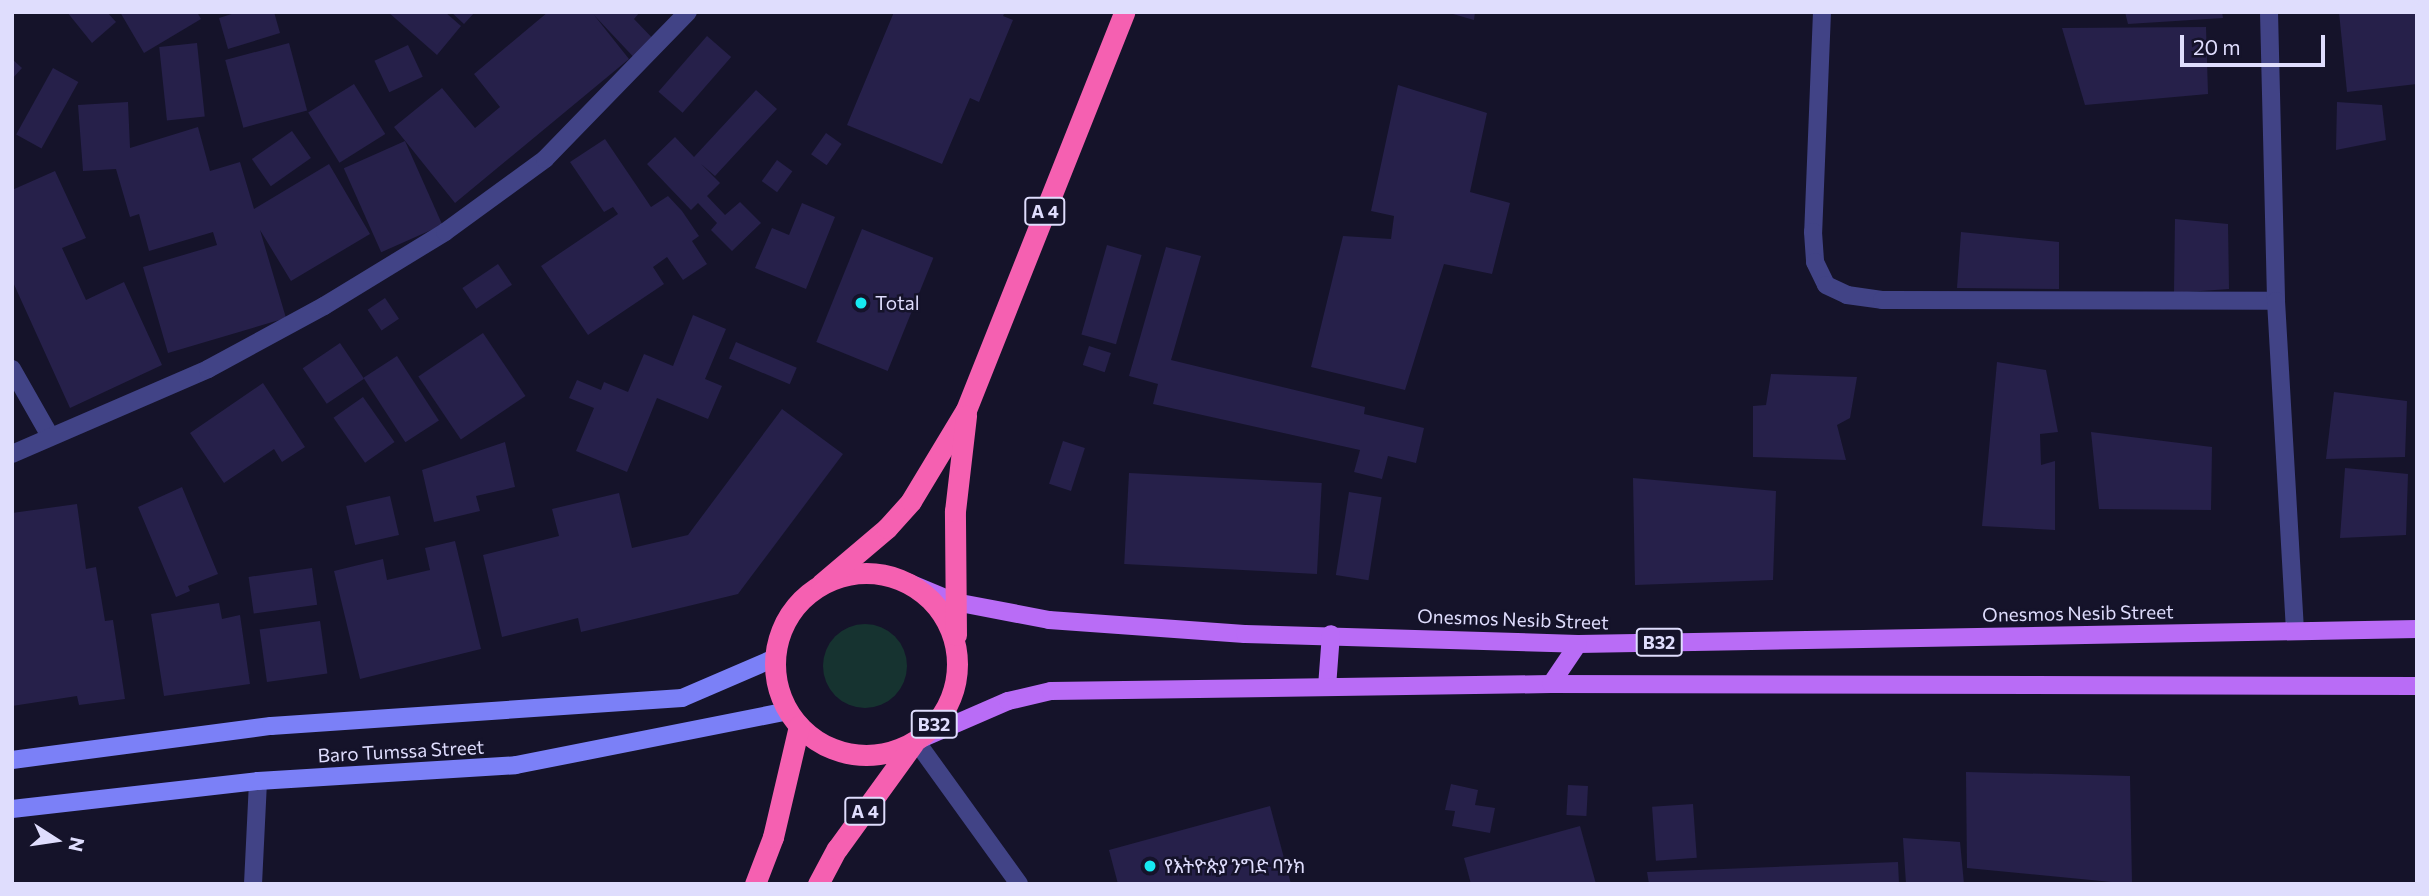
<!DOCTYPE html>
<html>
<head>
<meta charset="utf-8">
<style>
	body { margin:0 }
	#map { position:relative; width:2429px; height:896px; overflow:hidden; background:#15132a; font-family:Commissioner,"Noto Sans Ethiopic",sans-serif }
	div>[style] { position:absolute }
	.green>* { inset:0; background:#163330 }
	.round { border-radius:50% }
	.building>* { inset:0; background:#26204a; transform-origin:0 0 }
	.street>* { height:18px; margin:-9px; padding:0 9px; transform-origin:9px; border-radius:9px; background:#414386 }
	.secondary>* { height:18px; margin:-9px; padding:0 9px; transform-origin:9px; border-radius:9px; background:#7b80f7 }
	.primary>* { height:18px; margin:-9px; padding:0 9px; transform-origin:9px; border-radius:9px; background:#b96cf6 }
	.highway>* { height:21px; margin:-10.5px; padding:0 10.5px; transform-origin:10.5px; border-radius:10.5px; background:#f560b1 }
	.highway>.ring { margin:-10.5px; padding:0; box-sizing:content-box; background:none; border:21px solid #f560b1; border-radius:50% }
	.dots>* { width:19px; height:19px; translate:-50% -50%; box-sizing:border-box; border:4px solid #15132a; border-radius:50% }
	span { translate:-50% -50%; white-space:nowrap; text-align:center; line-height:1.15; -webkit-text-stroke:5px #15132a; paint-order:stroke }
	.shield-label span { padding:2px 5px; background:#15132a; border:2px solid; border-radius:5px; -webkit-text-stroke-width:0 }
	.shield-label { font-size:18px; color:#dfddfd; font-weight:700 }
	.poi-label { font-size:19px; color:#dfddfd }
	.left { translate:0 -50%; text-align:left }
	.street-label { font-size:19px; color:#dfddfd }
	.frame { position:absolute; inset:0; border:14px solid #dfddfd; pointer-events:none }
	.north { position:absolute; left:21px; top:805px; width:70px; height:70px; -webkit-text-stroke:5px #15132a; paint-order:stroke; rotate:102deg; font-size:19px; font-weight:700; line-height:28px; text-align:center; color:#dfddfd }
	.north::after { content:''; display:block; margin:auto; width:24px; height:32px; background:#dfddfd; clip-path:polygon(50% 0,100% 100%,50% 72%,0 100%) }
	.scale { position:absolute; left:2180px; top:35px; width:145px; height:32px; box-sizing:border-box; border:4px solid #dfddfd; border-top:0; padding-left:9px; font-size:21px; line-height:24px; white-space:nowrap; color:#dfddfd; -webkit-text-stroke:5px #15132a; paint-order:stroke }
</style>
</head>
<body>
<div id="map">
	<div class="green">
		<i class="round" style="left:823px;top:624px;width:84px;height:84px"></i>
	</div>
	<div class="building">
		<i style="clip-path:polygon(67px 12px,107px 12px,116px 22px,92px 43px)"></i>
		<i style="clip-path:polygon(120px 12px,197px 12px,201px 19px,144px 53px)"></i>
		<i style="clip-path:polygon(238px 12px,274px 12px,280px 33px,228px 49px,219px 18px)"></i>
		<i style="clip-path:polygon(388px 12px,445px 12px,461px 26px,437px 55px)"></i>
		<i style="clip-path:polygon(451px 12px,475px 12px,464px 24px)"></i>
		<i style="clip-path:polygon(548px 12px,640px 12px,634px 19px,661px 47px,641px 65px,594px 15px,629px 59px,455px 203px,394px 127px,442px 88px,475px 128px,500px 107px,474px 74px)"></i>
		<i style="clip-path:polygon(894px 12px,1005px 12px,1003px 16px,1013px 20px,979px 102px,970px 98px,942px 164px,847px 125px)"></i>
		<i style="clip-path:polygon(1446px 12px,1475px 12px,1474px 20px)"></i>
		<i style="clip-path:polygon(2125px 12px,2222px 12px,2223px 18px,2128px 24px)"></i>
		<i style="clip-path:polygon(2339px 12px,2417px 12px,2417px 84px,2347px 92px)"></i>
		<i style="clip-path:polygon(2206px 27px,2208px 94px,2085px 105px,2062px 28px)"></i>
		<i style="left:707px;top:36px;width:32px;height:74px;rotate:41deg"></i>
		<i style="left:197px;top:43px;width:74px;height:38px;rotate:84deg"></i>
		<i style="left:289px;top:43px;width:70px;height:66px;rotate:75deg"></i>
		<i style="left:408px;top:45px;width:35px;height:37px;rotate:65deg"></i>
		<i style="clip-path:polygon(12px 59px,22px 68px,12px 79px)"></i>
		<i style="left:53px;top:68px;width:29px;height:76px;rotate:29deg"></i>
		<i style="left:354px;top:84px;width:59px;height:54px;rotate:58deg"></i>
		<i style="clip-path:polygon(1398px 85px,1487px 113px,1470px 192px,1510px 203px,1492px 274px,1444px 264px,1405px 390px,1311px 367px,1343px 236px,1391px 239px,1394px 216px,1371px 211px)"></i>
		<i style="clip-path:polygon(756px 90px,777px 109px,715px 176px,701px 164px,720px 183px,707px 196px,725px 215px,740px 202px,761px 223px,732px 251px,711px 230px,717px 223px,698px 203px,691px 210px,647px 164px,675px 137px,694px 157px)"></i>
		<i style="clip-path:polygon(128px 102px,130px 148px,198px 127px,210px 171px,240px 162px,254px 209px,329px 164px,370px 234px,291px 281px,260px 230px,286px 318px,168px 353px,143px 267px,217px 245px,213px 232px,149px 251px,139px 214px,130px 217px,116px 169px,83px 171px,78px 105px)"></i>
		<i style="clip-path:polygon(2337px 102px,2382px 105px,2386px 140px,2336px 150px)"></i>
		<i style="left:292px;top:131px;width:33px;height:49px;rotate:55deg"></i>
		<i style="left:826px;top:133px;width:19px;height:26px;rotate:35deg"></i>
		<i style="clip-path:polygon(605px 139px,651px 207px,668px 196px,682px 211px,699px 236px,692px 241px,707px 264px,683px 280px,667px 257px,653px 267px,664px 284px,588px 335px,541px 266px,618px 214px,613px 207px,604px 212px,570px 162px)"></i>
		<i style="left:405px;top:141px;width:92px;height:67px;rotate:66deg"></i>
		<i style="left:777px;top:160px;width:19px;height:26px;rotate:36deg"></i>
		<i style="clip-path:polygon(55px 171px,86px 238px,62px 248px,86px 300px,124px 282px,162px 365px,70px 408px,12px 280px,12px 190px)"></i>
		<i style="clip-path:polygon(802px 203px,835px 217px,806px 289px,755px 268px,772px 228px,789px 235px)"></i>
		<i style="clip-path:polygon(2175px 219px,2228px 224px,2229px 289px,2174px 293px)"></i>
		<i style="left:862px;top:229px;width:77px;height:122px;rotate:22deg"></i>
		<i style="clip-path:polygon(1961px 232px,2059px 242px,2059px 289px,1957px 288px)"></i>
		<i style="left:1107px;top:245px;width:36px;height:93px;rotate:16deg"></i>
		<i style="clip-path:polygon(1166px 247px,1201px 256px,1171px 360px,1365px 407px,1364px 414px,1424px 428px,1416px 463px,1388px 456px,1382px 479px,1354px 472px,1360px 450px,1153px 404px,1158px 384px,1129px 376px)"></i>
		<i style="left:498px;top:264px;width:25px;height:43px;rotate:56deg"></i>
		<i style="left:385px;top:298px;width:25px;height:21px;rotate:56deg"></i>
		<i style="clip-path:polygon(693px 315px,726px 329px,705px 379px,722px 386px,708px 419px,657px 398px,627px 472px,576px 451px,594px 408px,569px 398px,577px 380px,601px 390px,604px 382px,628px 392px,644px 354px,673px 366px)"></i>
		<i style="left:483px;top:333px;width:76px;height:78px;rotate:56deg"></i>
		<i style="left:736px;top:342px;width:66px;height:18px;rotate:23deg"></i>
		<i style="left:340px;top:343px;width:43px;height:45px;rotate:56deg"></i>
		<i style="left:1089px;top:346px;width:23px;height:20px;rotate:18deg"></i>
		<i style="left:397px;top:356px;width:77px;height:40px;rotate:57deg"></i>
		<i style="clip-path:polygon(1997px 362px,2046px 370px,2058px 432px,2040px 434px,2041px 465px,2055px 461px,2055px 530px,1982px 526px)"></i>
		<i style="clip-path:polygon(1771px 374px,1857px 377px,1850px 418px,1837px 425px,1846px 460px,1753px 457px,1753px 406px,1766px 405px)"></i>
		<i style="clip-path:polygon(263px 383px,305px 447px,282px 462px,274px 449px,224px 483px,190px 433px)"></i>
		<i style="clip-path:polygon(2334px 392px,2407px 401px,2405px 457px,2326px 459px)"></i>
		<i style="left:363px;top:397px;width:55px;height:36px;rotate:55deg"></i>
		<i style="clip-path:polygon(782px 409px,843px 454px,738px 594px,581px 632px,578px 618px,502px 637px,483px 555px,559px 536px,552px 509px,619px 493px,632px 548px,688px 535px)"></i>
		<i style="clip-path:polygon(2091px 432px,2212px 447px,2211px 510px,2099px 509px)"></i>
		<i style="left:1063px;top:441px;width:23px;height:45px;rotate:18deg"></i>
		<i style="clip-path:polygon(505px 442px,515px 487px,476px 496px,480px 511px,434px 522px,422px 470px)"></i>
		<i style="clip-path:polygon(2345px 468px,2408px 474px,2406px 535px,2340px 538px)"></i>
		<i style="left:1129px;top:473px;width:193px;height:91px;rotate:3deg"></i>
		<i style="clip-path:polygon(1633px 478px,1776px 491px,1773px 580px,1635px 585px)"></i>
		<i style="clip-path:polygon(182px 487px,218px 574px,188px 586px,190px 591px,176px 597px,138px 507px)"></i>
		<i style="left:1349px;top:492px;width:33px;height:84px;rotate:9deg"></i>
		<i style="left:390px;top:496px;width:40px;height:45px;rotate:77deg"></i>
		<i style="clip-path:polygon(77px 504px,86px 569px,96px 567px,105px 621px,113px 620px,125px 699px,79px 705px,77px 696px,12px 706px,12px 513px)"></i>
		<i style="clip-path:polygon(455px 541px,481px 649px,360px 679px,334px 571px,383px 559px,387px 580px,430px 570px,425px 548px)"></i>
		<i style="left:312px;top:568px;width:37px;height:64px;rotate:82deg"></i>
		<i style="clip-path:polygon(219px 603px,222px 619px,240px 615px,250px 684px,164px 696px,151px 614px)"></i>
		<i style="left:320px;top:621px;width:53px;height:61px;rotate:82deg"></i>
		<i style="clip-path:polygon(1966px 772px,2130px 776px,2132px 884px,1967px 868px)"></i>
		<i style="clip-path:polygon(1451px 784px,1478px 790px,1475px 805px,1495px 808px,1490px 833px,1452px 826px,1455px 811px,1445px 810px)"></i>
		<i style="left:1568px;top:785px;width:20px;height:30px;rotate:3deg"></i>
		<i style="left:1693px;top:804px;width:54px;height:41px;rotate:86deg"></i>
		<i style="clip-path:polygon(1270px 806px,1291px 884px,1118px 884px,1109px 850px)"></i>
		<i style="clip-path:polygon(1580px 826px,1596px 884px,1471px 884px,1464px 858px)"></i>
		<i style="clip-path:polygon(1903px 838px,1960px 842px,1964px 884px,1906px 884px)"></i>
		<i style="clip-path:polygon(1898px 862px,1899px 884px,1649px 884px,1647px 872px)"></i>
	</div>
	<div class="street">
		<i style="left:1822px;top:12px;width:220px;rotate:92.3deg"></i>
		<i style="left:1813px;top:232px;width:30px;rotate:86deg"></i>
		<i style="left:1815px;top:262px;width:25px;rotate:64deg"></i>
		<i style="left:1826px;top:285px;width:23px;rotate:25deg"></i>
		<i style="left:1847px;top:295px;width:35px;rotate:8deg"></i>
		<i style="left:1882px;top:300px;width:394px;rotate:0.1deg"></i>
		<i style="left:2269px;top:12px;width:289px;rotate:88.6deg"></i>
		<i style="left:2276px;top:301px;width:330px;rotate:86.7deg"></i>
		<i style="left:12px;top:369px;width:77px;rotate:60.4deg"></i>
		<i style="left:12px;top:454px;width:214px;rotate:-23.4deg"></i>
		<i style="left:208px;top:369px;width:132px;rotate:-28.5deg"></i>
		<i style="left:324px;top:306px;width:142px;rotate:-31.4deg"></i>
		<i style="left:445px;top:232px;width:124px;rotate:-36.1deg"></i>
		<i style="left:545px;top:159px;width:205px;rotate:-45.8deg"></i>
		<i style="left:916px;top:741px;width:176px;rotate:54.2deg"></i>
		<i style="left:253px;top:884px;width:103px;rotate:-87.2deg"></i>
	</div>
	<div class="secondary">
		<i style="left:12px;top:760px;width:261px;rotate:-7.5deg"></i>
		<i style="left:271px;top:726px;width:412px;rotate:-3.9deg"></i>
		<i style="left:682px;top:698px;width:101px;rotate:-23.3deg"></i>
		<i style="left:12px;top:809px;width:248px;rotate:-6.5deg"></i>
		<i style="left:258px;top:781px;width:258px;rotate:-3.5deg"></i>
		<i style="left:516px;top:765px;width:277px;rotate:-11.2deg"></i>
	</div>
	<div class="primary">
		<i style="left:907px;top:582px;width:52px;rotate:22.6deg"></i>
		<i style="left:955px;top:602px;width:96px;rotate:10.8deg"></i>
		<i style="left:1049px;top:620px;width:196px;rotate:4.1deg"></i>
		<i style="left:1245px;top:634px;width:333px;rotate:1.7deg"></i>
		<i style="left:1578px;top:644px;width:839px;rotate:-1.02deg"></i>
		<i style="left:1551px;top:684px;width:48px;rotate:-56deg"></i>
		<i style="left:1327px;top:687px;width:53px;rotate:-85.7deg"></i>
		<i style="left:916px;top:741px;width:100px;rotate:-23.5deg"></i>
		<i style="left:1008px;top:701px;width:44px;rotate:-13.1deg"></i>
		<i style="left:1051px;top:691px;width:500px;rotate:-0.8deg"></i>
		<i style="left:1551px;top:684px;width:866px;rotate:0.13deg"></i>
	</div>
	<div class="highway">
		<i class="ring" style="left:775px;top:573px;width:161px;height:161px"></i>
		<i style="left:821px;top:584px;width:87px;rotate:-40.3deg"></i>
		<i style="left:887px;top:528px;width:36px;rotate:-48deg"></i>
		<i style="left:911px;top:501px;width:106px;rotate:-58.9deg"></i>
		<i style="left:966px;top:410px;width:428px;rotate:-68.3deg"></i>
		<i style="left:956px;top:635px;width:124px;rotate:-90.5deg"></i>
		<i style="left:955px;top:511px;width:96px;rotate:-83.4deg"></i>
		<i style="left:755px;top:884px;width:50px;rotate:-69deg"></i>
		<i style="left:773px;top:837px;width:114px;rotate:-76.8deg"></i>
		<i style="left:818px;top:884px;width:40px;rotate:-62deg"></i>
		<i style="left:837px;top:849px;width:130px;rotate:-54.1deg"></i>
	</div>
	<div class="dots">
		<i style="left:861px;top:303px;background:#16e9f1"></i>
		<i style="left:1150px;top:866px;background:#16e9f1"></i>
	</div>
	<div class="shield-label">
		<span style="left:1045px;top:211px">A 4</span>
		<span style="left:1659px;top:642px">B32</span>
		<span style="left:934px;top:724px">B32</span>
		<span style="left:865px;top:811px">A 4</span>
	</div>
	<div class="poi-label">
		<span class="left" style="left:875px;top:303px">Total</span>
		<span class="left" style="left:1164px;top:866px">የእትዮጵያ ንግድ ባንክ</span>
	</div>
	<div class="street-label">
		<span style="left:2078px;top:613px;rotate:-1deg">Onesmos Nesib Street</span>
		<span style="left:1513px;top:619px;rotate:2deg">Onesmos Nesib Street</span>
		<span style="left:401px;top:751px;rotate:-3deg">Baro Tumssa Street</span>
	</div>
	<div class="frame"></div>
	<div class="north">N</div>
	<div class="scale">20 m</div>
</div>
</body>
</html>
